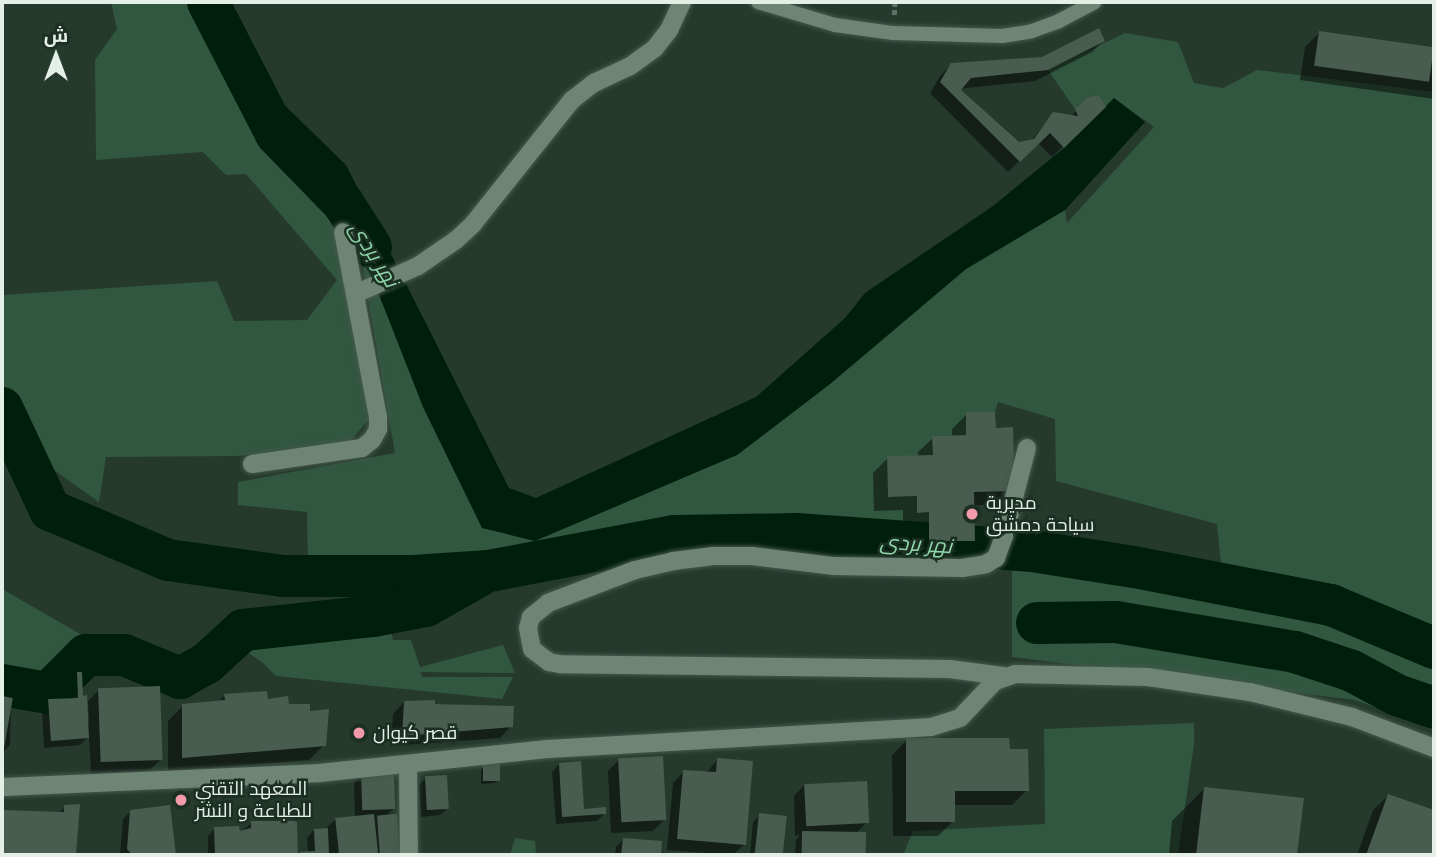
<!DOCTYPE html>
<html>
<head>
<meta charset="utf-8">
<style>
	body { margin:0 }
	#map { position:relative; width:1436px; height:857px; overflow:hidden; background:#253a2d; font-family:Quicksand,Cairo,sans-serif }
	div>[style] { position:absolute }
	.green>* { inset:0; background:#325741 }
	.water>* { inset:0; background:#001e0c }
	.shadow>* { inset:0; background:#0007 }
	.river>* { height:42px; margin:-21px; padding:0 21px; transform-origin:21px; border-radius:21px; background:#001e0c }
	.building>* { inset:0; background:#485d4f; transform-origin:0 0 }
	.path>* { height:4.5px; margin-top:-2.25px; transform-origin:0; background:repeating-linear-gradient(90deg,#5f7166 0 5px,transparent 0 8.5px) }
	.roads { filter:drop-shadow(0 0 2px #45574c) drop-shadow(0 0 2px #45574c) }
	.service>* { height:14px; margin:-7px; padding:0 7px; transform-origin:7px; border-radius:7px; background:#6e8576 }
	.minor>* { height:18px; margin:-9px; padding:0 9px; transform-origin:9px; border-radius:9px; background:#6e8576 }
	.dots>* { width:19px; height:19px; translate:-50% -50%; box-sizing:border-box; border:4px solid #1b2f23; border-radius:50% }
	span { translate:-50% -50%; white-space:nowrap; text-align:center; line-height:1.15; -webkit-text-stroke:5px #1b2f23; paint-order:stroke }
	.poi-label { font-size:19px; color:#e3efe7 }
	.left { translate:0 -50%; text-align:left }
	.water-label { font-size:21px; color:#8fd7aa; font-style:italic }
	.frame { position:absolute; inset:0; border:4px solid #e3efe7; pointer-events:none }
	.north { position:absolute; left:21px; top:21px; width:70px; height:70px; -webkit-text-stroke:5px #1b2f23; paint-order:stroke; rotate:0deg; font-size:19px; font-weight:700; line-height:28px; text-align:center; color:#e3efe7 }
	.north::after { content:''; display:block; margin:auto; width:24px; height:32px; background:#e3efe7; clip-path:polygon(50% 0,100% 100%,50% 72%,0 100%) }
</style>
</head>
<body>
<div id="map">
	<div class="green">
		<i style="clip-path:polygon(111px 2px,196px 2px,270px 140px,344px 222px,340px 232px,371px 417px,346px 446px,238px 456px,106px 457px,99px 502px,51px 468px,2px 385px,2px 295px,217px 281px,234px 321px,307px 320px,337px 280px,246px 174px,226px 175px,203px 152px,96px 160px,95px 60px,117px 29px)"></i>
		<i style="clip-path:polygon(1125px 33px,1178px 42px,1194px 83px,1223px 88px,1257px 70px,1434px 92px,1434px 635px,1374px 611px,1221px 564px,1217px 524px,1056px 481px,1055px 419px,998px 402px,995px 412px,966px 412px,966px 435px,933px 436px,933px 455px,887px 457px,888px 497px,917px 496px,917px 513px,929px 512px,929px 541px,816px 526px,672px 520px,535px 553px,352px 568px,308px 566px,307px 512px,238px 505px,238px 482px,395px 453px,363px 270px,365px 264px,482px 528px,737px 455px,830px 384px,966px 269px,1065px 210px,1067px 223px,1154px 127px,1114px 98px,1106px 107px,1099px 95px,1088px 97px,1075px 109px,1048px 70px)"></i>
		<i style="clip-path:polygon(1012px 557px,1248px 598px,1333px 620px,1434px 656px,1434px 728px,1355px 700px,1012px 657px)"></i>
		<i style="clip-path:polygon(2px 589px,108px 650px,82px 651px,46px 687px,2px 680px)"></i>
		<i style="clip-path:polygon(356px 623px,380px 623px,390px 627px,393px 640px,411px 640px,420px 667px,503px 645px,515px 673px,421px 672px,422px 677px,513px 677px,502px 699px,276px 676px,262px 662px,235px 644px,248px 636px)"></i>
		<i style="clip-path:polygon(1194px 723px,1194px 744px,1178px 855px,903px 855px,913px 831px,1045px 824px,1044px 729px)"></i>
		<i style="clip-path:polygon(515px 838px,535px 841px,536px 855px,510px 855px)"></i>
	</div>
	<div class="water">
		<i style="clip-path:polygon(208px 2px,226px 2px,268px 89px,346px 165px,509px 488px,536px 498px,756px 397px,845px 318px,865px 293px,993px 206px,1064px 148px,1114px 98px,1145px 122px,1065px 210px,966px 269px,830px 384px,737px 455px,535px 541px,482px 528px,423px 407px,343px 203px,276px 134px)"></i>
	</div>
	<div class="shadow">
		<i style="clip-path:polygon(1319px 33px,1434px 49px,1434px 99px,1300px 80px,1305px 47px)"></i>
		<i style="clip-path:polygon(1103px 41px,1092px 52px,1035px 81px,957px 89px,1018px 144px,1031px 141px,1053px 114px,1070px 117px,1089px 99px,1104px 106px,1052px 157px,1038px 143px,1008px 172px,930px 93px,940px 76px,951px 65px,1043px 59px)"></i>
		<i style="clip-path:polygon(967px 414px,994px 429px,1013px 490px,998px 505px,972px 505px,973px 540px,958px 555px,915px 555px,915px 526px,903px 527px,903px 510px,874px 511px,873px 473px,888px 458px,918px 457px,918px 452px,933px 438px,952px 437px,952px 429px)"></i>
		<i style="clip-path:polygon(77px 674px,86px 721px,89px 721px,88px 701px,99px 690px,161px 759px,150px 770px,91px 773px,89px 736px,80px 745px,44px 748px,42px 708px,49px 701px,71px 700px,70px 681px)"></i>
		<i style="clip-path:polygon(225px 695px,288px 706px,308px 713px,324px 745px,309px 760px,168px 771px,168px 721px,183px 706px,218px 702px)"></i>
		<i style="clip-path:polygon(2px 698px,11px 699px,10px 745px,2px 753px)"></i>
		<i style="clip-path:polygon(404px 702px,512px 708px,511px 726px,500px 738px,391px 746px,393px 714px)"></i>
		<i style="clip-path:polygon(907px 740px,1027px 790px,1012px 805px,953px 805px,953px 821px,938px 836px,893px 836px,892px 755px)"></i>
		<i style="clip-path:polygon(718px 759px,745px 844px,733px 855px,667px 850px,673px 783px,684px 771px,706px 773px)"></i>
		<i style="clip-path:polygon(619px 760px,665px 819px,653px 831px,611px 833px,608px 771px)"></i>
		<i style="clip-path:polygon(559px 764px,583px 810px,605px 813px,597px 821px,556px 824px,552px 772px)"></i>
		<i style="clip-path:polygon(484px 766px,499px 780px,495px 783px,481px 784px,481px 770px)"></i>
		<i style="clip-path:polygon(362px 775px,393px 809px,385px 817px,396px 816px,398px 855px,299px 855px,308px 853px,307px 838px,314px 830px,324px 830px,336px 819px,355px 817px,354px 783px)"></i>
		<i style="clip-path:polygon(426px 778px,448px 808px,440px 815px,421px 817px,419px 785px)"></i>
		<i style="clip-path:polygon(805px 784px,867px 822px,856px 833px,865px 833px,864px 855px,795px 855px,796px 840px,800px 835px,795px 836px,794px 796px)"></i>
		<i style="clip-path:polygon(1204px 789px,1302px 800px,1295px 855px,1169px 855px,1172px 821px)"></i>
		<i style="clip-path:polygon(1388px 796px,1434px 812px,1434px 855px,1357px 855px,1373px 810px)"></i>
		<i style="clip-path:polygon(78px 806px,74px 855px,2px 855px,2px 812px,59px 813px,65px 807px)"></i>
		<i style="clip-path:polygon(168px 807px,173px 855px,120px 855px,123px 819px,130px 812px)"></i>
		<i style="clip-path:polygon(760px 815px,785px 817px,781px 855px,750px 855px,753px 822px)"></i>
		<i style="clip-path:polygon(252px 823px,296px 823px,296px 855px,208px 855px,208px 836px,215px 828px,239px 833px)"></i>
		<i style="clip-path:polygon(623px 840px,660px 843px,659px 855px,615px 855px,616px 847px)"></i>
	</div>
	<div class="river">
		<i style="left:208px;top:2px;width:148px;rotate:62.7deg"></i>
		<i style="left:276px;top:134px;width:96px;rotate:45.8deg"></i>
		<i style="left:343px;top:203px;width:52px;rotate:57.5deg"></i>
		<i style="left:2px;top:408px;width:113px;rotate:64.8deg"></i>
		<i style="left:50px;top:510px;width:128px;rotate:23deg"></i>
		<i style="left:168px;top:560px;width:116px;rotate:7.9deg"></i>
		<i style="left:283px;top:576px;width:130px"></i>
		<i style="left:413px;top:576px;width:76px;rotate:-3.8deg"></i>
		<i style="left:489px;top:571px;width:189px;rotate:-10.7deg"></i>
		<i style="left:675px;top:536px;width:121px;rotate:-0.9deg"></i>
		<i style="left:796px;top:534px;width:237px;rotate:4.1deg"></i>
		<i style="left:1032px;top:551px;width:103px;rotate:8.9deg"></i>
		<i style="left:1134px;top:567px;width:201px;rotate:10.9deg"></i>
		<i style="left:1331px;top:605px;width:112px;rotate:22.7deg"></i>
		<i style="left:1037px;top:623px;width:79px;rotate:-0.7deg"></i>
		<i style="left:1116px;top:622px;width:181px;rotate:9.5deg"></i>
		<i style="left:1295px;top:652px;width:60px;rotate:18.4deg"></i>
		<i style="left:1352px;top:671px;width:51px;rotate:28.1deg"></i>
		<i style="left:1397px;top:695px;width:39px;rotate:19deg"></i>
		<i style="left:2px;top:685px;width:47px;rotate:9.9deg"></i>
		<i style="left:48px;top:693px;width:54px;rotate:-45deg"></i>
		<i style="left:86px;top:655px;width:38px"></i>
		<i style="left:124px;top:655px;width:61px;rotate:22.3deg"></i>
		<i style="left:180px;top:678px;width:31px;rotate:-29deg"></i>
		<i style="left:207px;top:663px;width:49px;rotate:-42.5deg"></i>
		<i style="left:243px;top:630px;width:132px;rotate:-6.1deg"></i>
		<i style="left:374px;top:616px;width:53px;rotate:-10.9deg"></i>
		<i style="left:426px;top:606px;width:61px;rotate:-29.5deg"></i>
	</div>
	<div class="building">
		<i style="clip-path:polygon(1099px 28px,1105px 41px,1048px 70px,971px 78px,961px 90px,1019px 142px,1034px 139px,1053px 112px,1078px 116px,1075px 109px,1088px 97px,1099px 95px,1106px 107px,1064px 148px,1050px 133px,1020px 162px,940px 82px,951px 63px,1042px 57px)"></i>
		<i style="left:1319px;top:31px;width:116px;height:35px;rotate:8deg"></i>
		<i style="clip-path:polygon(966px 412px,995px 412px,996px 428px,1013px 427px,1015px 491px,974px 492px,975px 541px,929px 541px,929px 512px,917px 513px,917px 496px,888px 497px,887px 456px,933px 455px,932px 436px,966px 435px)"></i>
		<i style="clip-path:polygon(77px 672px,82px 672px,83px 696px,87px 695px,89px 738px,51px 741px,48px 699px,78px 698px)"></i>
		<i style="left:160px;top:686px;width:74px;height:62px;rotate:88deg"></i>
		<i style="clip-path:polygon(267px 691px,268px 699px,288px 696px,289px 704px,310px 704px,310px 711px,329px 709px,326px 746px,182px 758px,182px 704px,225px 700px,224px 694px)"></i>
		<i style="left:2px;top:696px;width:11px;height:50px;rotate:10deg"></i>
		<i style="clip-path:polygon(435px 700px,435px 704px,514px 706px,513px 727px,402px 736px,404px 701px)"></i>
		<i style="clip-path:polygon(906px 738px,1009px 738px,1010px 749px,1028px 749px,1029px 791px,955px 791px,955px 822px,906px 822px)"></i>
		<i style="left:663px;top:756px;width:64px;height:45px;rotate:87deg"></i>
		<i style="clip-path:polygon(717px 758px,753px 761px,746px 845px,677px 839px,683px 770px,716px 772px)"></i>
		<i style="clip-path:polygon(581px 761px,584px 809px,606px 807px,606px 814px,562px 817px,559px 763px)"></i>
		<i style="left:500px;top:764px;width:17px;height:17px;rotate:90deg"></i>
		<i style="left:394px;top:772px;width:37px;height:33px;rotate:88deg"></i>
		<i style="left:447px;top:775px;width:34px;height:22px;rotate:87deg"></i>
		<i style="left:867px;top:781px;width:42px;height:63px;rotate:87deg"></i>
		<i style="clip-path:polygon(1204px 787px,1304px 798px,1297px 855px,1196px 855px)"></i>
		<i style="clip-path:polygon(1388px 794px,1434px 810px,1434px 855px,1366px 855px)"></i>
		<i style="clip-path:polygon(80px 804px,76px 855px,2px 855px,2px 810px,64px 812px,64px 805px)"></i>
		<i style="clip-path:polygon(170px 805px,176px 855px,132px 855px,127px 849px,130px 810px)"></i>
		<i style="left:759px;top:813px;width:28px;height:42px;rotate:6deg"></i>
		<i style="left:374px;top:814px;width:41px;height:39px;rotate:84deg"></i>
		<i style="left:397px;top:814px;width:41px;height:20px;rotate:86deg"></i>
		<i style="clip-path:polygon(251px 821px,297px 821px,298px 855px,215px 855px,214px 827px,239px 826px,240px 831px,251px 828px)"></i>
		<i style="clip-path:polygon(328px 828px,329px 855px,300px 855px,300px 852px,315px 851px,314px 829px)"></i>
		<i style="left:802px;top:831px;width:64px;height:24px;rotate:1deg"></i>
		<i style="clip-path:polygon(623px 838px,662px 841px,661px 855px,621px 855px)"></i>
	</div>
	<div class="path">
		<i style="left:894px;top:15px;width:13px;rotate:-86deg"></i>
	</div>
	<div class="roads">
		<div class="service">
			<i style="left:758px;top:2px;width:80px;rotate:16.6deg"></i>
			<i style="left:835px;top:25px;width:59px;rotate:7.9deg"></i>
			<i style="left:893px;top:33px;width:109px;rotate:1.6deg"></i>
			<i style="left:1002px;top:36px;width:30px;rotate:-9deg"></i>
			<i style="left:1032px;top:31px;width:29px;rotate:-20deg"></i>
			<i style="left:1059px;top:21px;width:40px;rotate:-28deg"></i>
		</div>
		<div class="minor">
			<i style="left:355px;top:294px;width:69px;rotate:-24deg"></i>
			<i style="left:418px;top:266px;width:46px;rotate:-34.4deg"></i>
			<i style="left:456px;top:240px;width:23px;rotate:-43deg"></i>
			<i style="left:473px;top:224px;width:159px;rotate:-51.4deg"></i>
			<i style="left:572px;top:100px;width:28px;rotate:-38deg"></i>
			<i style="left:594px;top:83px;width:38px;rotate:-25deg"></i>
			<i style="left:629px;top:67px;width:32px;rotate:-36deg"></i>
			<i style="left:655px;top:48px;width:23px;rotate:-52deg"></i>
			<i style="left:669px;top:30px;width:31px;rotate:-65deg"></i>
			<i style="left:252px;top:464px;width:111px;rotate:-8.3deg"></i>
			<i style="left:362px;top:448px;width:13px;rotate:-39deg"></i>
			<i style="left:372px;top:440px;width:13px;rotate:-61deg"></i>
			<i style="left:378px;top:429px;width:12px;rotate:-90deg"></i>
			<i style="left:378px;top:417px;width:188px;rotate:-100.7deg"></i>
			<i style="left:1003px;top:676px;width:54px;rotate:-172.6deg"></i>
			<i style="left:949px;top:669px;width:389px;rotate:-179.3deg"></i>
			<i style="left:560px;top:664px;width:11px;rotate:-170deg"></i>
			<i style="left:549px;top:662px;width:21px;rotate:-143deg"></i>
			<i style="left:532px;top:649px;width:21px;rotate:-101deg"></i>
			<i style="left:528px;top:628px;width:11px;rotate:-75deg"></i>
			<i style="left:531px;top:617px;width:22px;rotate:-39deg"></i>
			<i style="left:548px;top:603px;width:93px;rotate:-20.8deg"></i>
			<i style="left:635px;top:570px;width:39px;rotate:-13deg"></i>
			<i style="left:673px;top:561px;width:39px;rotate:-7deg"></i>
			<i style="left:712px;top:556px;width:40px"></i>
			<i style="left:752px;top:556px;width:83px;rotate:7deg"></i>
			<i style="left:834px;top:566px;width:128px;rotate:0.9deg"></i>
			<i style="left:962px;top:568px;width:24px;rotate:-9deg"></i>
			<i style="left:986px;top:564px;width:12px;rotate:-31deg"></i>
			<i style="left:996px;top:558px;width:23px;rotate:-70deg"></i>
			<i style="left:1004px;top:536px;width:91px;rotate:-75.4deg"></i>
			<i style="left:408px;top:765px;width:90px;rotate:89.4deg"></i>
			<i style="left:2px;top:787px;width:317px;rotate:-2.5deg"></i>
			<i style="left:319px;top:773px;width:230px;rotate:-6deg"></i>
			<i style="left:548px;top:749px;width:384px;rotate:-3.3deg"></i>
			<i style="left:931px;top:727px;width:30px;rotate:-17deg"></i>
			<i style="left:960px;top:718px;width:51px;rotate:-46.6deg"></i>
			<i style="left:995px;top:681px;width:21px;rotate:-19deg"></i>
			<i style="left:1015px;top:674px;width:133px;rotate:1.3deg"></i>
			<i style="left:1148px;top:677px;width:103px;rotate:8.4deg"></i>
			<i style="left:1250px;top:692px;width:105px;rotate:13.8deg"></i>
			<i style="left:1352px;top:717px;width:88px;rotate:20.7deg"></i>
		</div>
	</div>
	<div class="dots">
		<i style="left:972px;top:514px;background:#f29aac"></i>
		<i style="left:359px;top:733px;background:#f29aac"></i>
		<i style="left:181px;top:800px;background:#f29aac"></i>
	</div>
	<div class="poi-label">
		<span class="left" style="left:986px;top:514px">مديرية<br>سياحة دمشق</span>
		<span class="left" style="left:373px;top:733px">قصر كيوان</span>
		<span class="left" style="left:195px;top:800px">المعهد التقني<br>للطباعة و النشر</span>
	</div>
	<div class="water-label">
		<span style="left:375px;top:254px;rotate:58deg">نهر بردى</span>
		<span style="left:916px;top:543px;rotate:4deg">نهر بردى</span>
	</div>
	<div class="frame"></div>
	<div class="north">ش</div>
</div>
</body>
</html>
